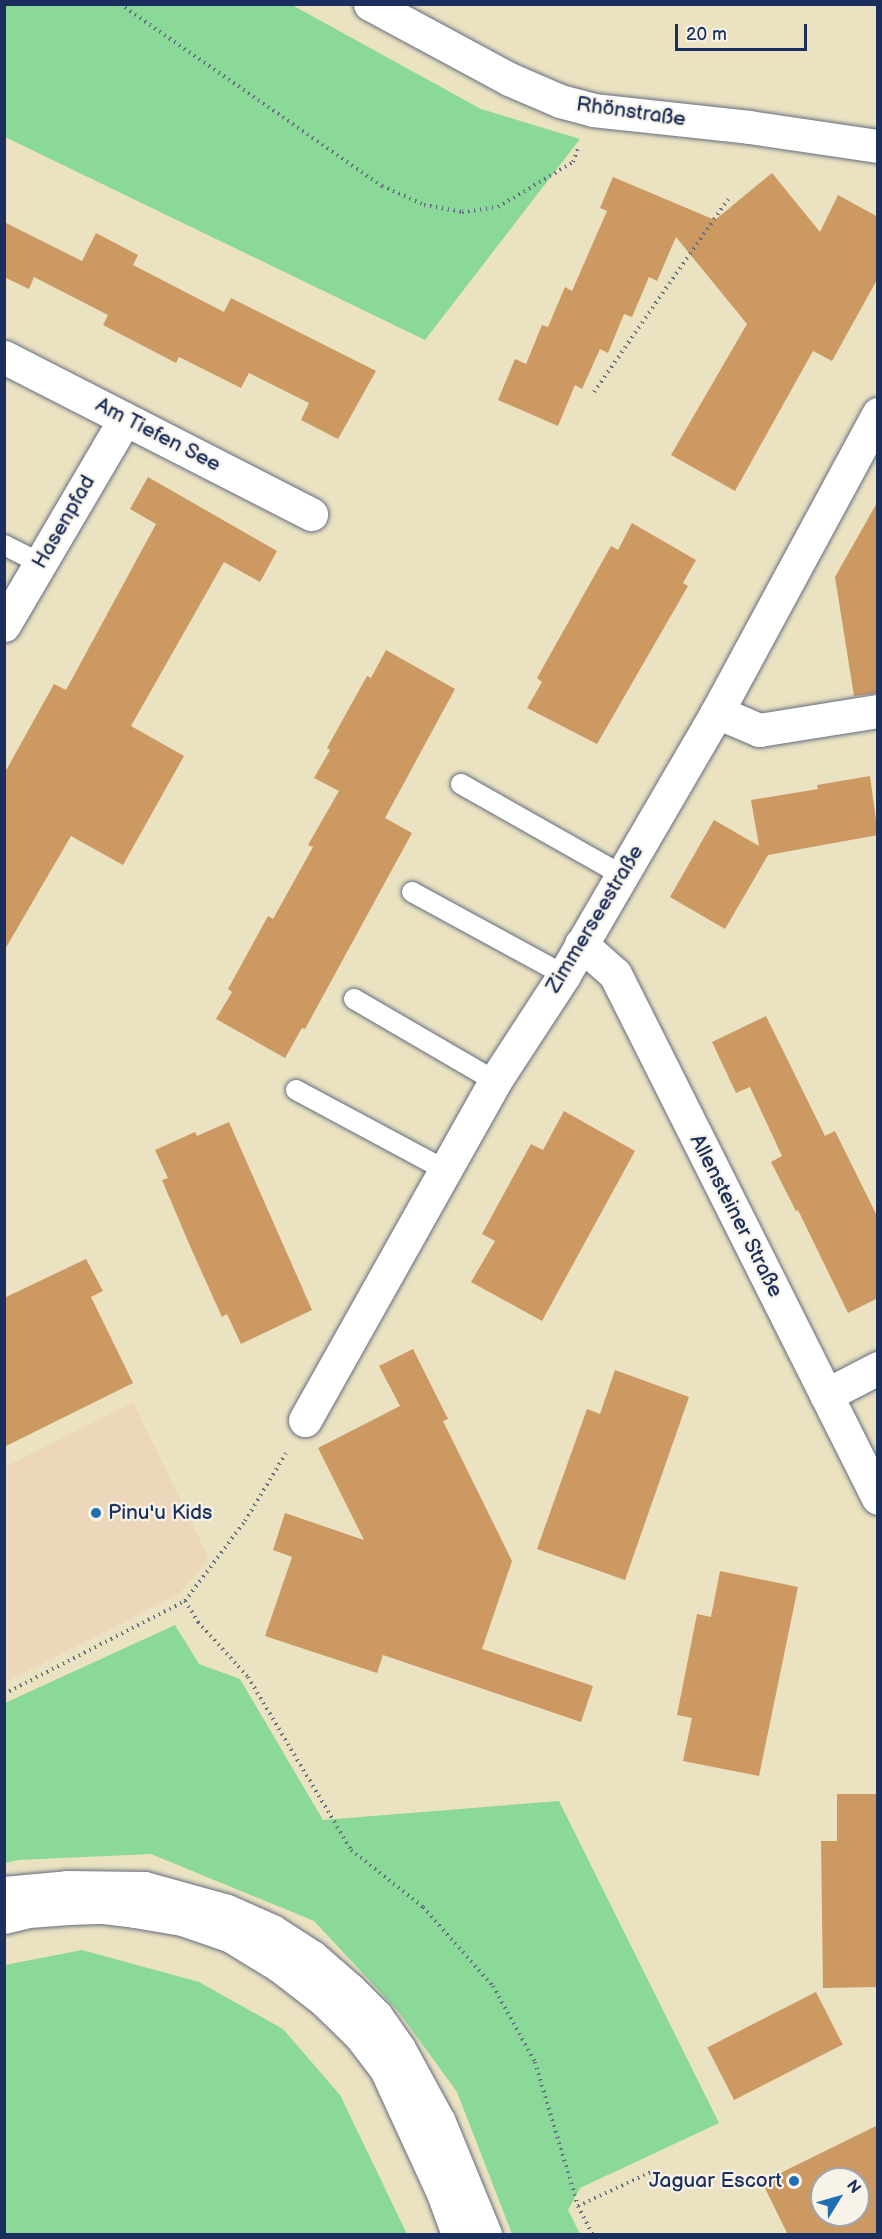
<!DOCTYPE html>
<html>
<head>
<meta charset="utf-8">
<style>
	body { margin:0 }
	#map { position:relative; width:882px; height:2239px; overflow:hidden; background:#ebe2c1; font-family:"Balsamiq Sans",sans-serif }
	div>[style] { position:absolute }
	.built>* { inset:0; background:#edd7bb }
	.green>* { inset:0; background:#8ad998 }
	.building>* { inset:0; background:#cc9963; transform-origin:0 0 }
	.path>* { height:4px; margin-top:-2px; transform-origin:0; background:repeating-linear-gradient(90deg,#646e81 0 1.5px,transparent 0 6px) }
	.roads { filter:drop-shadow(0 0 2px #646e81) drop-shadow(0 0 2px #646e81) }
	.lane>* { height:20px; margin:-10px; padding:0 10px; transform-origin:10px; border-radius:10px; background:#fff }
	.street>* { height:33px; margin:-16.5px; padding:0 16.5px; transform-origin:16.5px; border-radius:16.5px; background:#fff }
	.highway>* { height:33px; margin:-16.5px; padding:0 16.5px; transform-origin:16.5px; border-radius:16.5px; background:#fff }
	.dots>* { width:16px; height:16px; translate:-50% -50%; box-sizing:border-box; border:3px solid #f7f3e8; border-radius:50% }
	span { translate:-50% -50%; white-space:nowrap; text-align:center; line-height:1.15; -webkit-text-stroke:4.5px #f7f3e8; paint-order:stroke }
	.street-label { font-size:21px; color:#1b2f5e }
	.poi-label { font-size:21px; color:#1b2f5e }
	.left { translate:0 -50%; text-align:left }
	.right { translate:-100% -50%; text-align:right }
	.frame { position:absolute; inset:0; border:6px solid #1b2f5e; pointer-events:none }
	.north { position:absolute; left:810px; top:2167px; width:60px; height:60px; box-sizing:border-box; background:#f7f3e8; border:2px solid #9fa5b1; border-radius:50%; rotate:53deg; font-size:16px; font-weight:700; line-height:24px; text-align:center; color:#1b2f5e }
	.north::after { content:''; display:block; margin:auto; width:21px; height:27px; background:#1f6fb2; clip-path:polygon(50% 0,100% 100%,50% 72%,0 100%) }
	.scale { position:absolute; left:675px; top:24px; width:132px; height:27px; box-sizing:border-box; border:3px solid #1b2f5e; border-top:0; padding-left:8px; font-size:18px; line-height:21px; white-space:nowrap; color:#1b2f5e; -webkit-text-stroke:4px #f7f3e8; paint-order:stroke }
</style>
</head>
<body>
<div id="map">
	<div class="built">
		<i style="clip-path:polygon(133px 1402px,209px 1559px,179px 1594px,5px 1682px,5px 1467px)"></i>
	</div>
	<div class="green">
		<i style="clip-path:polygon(4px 5px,292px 5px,481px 109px,580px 139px,425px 340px,5px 137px)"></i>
		<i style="clip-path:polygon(175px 1625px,199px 1664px,240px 1679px,323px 1820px,559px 1801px,719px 2123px,580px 2188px,568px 2210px,580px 2234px,512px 2234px,457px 2092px,398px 2011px,314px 1921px,151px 1854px,18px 1860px,5px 1863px,5px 1703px)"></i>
		<i style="clip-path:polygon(82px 1950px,199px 1982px,283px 2029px,340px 2095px,407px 2234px,5px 2234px,5px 1965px)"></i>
	</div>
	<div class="building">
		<i style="clip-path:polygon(772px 173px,820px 232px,838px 195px,878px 217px,878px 278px,832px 361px,813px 351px,735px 491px,671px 455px,747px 324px,676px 237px,657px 281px,649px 277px,632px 317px,624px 314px,608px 353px,600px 349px,582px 389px,575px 385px,558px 426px,498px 400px,515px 359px,526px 364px,542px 325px,548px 327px,565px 287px,572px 291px,607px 211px,600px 208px,613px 177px,715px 220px)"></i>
		<i style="clip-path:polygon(4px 222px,82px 261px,96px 233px,138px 255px,133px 265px,224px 312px,231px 298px,376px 371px,338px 439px,301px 420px,309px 403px,249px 373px,241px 388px,179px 357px,176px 363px,103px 325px,108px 315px,34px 277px,29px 289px,4px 277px)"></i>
		<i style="clip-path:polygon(148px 477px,277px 551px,260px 582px,224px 562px,131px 726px,184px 756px,123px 865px,71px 836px,4px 951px,4px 774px,54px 684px,66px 690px,156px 524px,130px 509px)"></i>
		<i style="clip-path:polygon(878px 501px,878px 693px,854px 696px,835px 577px)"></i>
		<i style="clip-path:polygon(632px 523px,696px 560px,683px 583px,688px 586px,597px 744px,527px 708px,542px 682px,537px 678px,611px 546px,618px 550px)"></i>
		<i style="clip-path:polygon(386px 650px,455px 689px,385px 818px,412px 833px,305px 1029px,302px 1028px,285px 1058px,216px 1019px,232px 992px,228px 989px,268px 916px,273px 919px,313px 847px,308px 845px,339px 791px,314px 778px,330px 750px,327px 748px,367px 676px,371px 678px)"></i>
		<i style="clip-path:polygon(870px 776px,878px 835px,768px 855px,725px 929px,670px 897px,714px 820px,759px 846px,751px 800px,818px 789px,817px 785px)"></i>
		<i style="clip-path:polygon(766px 1016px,825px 1136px,835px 1131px,878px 1218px,878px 1298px,848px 1313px,798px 1210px,796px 1211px,771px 1162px,782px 1156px,750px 1087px,736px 1093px,712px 1042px)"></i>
		<i style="clip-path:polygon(564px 1111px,635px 1151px,542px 1321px,471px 1282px,495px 1241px,482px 1234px,531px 1144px,543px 1150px)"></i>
		<i style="clip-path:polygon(229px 1122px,312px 1310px,241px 1344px,227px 1314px,222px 1317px,190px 1246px,162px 1180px,168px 1178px,155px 1150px,195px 1132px,197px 1136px)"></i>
		<i style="clip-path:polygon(86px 1259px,103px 1291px,91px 1297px,133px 1383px,4px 1447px,4px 1298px)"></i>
		<i style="clip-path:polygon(413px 1349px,448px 1419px,443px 1421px,512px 1561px,482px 1649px,593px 1686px,581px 1722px,383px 1655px,377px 1673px,265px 1636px,292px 1557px,273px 1550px,285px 1513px,364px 1540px,318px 1448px,400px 1406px,379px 1366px)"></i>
		<i style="clip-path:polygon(615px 1370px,689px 1397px,625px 1580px,537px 1549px,587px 1409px,600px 1414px)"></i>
		<i style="clip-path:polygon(720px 1571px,798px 1587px,759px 1776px,683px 1761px,692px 1718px,677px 1715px,697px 1614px,711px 1617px)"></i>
		<i style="clip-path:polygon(837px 1794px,878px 1794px,878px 1987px,823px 1988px,821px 1841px,837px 1841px)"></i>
		<i style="left:816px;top:1992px;width:59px;height:122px;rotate:63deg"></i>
		<i style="clip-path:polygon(evenodd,878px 2125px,878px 2235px,788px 2235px,762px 2182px,878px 2125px,822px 2179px,858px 2179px,858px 2215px,822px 2215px,822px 2179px)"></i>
	</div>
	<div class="path">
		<i style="left:120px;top:4px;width:319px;rotate:34.8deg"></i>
		<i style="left:382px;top:186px;width:46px;rotate:24.3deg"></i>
		<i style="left:424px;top:205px;width:39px;rotate:10deg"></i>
		<i style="left:462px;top:212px;width:36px;rotate:-8deg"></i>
		<i style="left:498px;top:207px;width:87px;rotate:-31deg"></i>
		<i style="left:573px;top:162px;width:15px;rotate:-70deg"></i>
		<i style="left:594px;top:392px;width:235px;rotate:-55.2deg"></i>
		<i style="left:185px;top:1601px;width:100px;rotate:-53.1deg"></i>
		<i style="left:245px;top:1521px;width:79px;rotate:-58.9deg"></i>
		<i style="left:4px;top:1694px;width:203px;rotate:-27.2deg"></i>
		<i style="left:185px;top:1601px;width:25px;rotate:58deg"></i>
		<i style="left:198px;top:1622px;width:74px;rotate:47.7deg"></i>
		<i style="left:248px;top:1677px;width:201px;rotate:59.2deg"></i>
		<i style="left:351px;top:1850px;width:92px;rotate:38.4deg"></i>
		<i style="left:423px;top:1907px;width:106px;rotate:48.5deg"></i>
		<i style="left:493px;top:1986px;width:87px;rotate:61.1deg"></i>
		<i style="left:535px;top:2062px;width:150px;rotate:73.4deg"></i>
		<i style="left:578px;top:2206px;width:31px;rotate:63deg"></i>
		<i style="left:578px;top:2206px;width:81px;rotate:-25deg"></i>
	</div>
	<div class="roads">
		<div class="lane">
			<i style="left:4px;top:545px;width:40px;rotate:26.6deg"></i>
			<i style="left:461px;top:784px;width:185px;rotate:29.5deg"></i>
			<i style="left:412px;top:892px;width:173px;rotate:28.6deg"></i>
			<i style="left:354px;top:999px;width:163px;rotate:30.2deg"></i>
			<i style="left:296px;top:1090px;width:169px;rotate:28.2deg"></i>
		</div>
		<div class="street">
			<i style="left:370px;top:4px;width:158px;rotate:28.3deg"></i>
			<i style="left:509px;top:79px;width:56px;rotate:23.3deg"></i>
			<i style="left:560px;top:101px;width:34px;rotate:15deg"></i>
			<i style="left:593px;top:110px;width:157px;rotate:6.2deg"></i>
			<i style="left:749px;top:127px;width:130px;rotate:8.4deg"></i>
			<i style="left:4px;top:357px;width:345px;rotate:27.1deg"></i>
			<i style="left:4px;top:625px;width:239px;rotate:-59.6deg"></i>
			<i style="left:717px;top:712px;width:46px;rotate:23.2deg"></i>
			<i style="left:759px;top:730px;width:121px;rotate:-9.1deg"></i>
			<i style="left:581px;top:944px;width:45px;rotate:41.4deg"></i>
			<i style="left:615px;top:974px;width:586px;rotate:63.35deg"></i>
			<i style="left:826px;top:1395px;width:59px;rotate:-27.4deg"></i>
			<i style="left:305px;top:1420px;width:389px;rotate:-60.7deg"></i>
			<i style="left:495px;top:1081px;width:126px;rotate:-56.9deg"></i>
			<i style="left:564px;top:975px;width:304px;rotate:-59.8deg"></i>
			<i style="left:717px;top:712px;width:339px;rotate:-61.6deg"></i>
		</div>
		<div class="highway">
			<i style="left:4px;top:1893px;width:63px;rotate:-5.4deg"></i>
			<i style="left:67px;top:1887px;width:77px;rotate:0.7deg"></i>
			<i style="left:144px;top:1888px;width:86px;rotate:15.5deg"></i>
			<i style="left:227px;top:1911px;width:49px;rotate:24deg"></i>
			<i style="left:272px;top:1931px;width:48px;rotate:33deg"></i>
			<i style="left:312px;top:1957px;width:50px;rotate:41deg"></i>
			<i style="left:350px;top:1990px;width:37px;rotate:45deg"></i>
			<i style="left:376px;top:2016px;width:40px;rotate:55.1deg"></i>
			<i style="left:399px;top:2049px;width:83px;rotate:61.3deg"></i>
			<i style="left:439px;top:2122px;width:121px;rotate:67.7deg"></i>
			<i style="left:4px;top:1917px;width:25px;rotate:-14deg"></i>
			<i style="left:28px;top:1911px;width:41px;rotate:-4.2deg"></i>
			<i style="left:69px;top:1908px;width:35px;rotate:-2deg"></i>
			<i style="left:104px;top:1907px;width:31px;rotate:7deg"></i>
			<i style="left:135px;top:1911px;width:48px;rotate:9.7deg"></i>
			<i style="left:182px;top:1919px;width:52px;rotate:19.1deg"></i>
			<i style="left:231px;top:1936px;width:57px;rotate:31.5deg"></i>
			<i style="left:280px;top:1966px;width:56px;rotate:37.7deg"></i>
			<i style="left:324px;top:2000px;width:50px;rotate:44.2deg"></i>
			<i style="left:360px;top:2035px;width:43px;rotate:52.6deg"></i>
			<i style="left:386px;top:2069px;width:136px;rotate:65.3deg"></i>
			<i style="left:443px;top:2193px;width:44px;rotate:69.9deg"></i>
		</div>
	</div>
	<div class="dots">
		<i style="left:96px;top:1513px;background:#1f6fb2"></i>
		<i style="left:794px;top:2181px;background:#1f6fb2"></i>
	</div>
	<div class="street-label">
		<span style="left:631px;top:112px;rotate:8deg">Rhönstraße</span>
		<span style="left:158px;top:435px;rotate:27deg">Am Tiefen See</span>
		<span style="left:64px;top:522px;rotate:-60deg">Hasenpfad</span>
		<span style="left:595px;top:919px;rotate:-59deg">Zimmerseestraße</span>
		<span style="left:736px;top:1216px;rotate:63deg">Allensteiner Straße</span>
	</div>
	<div class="poi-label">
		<span class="left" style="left:108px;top:1513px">Pinu'u Kids</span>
		<span class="right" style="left:782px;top:2181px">Jaguar Escort</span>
	</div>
	<div class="frame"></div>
	<div class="north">N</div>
	<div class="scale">20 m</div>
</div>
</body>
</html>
